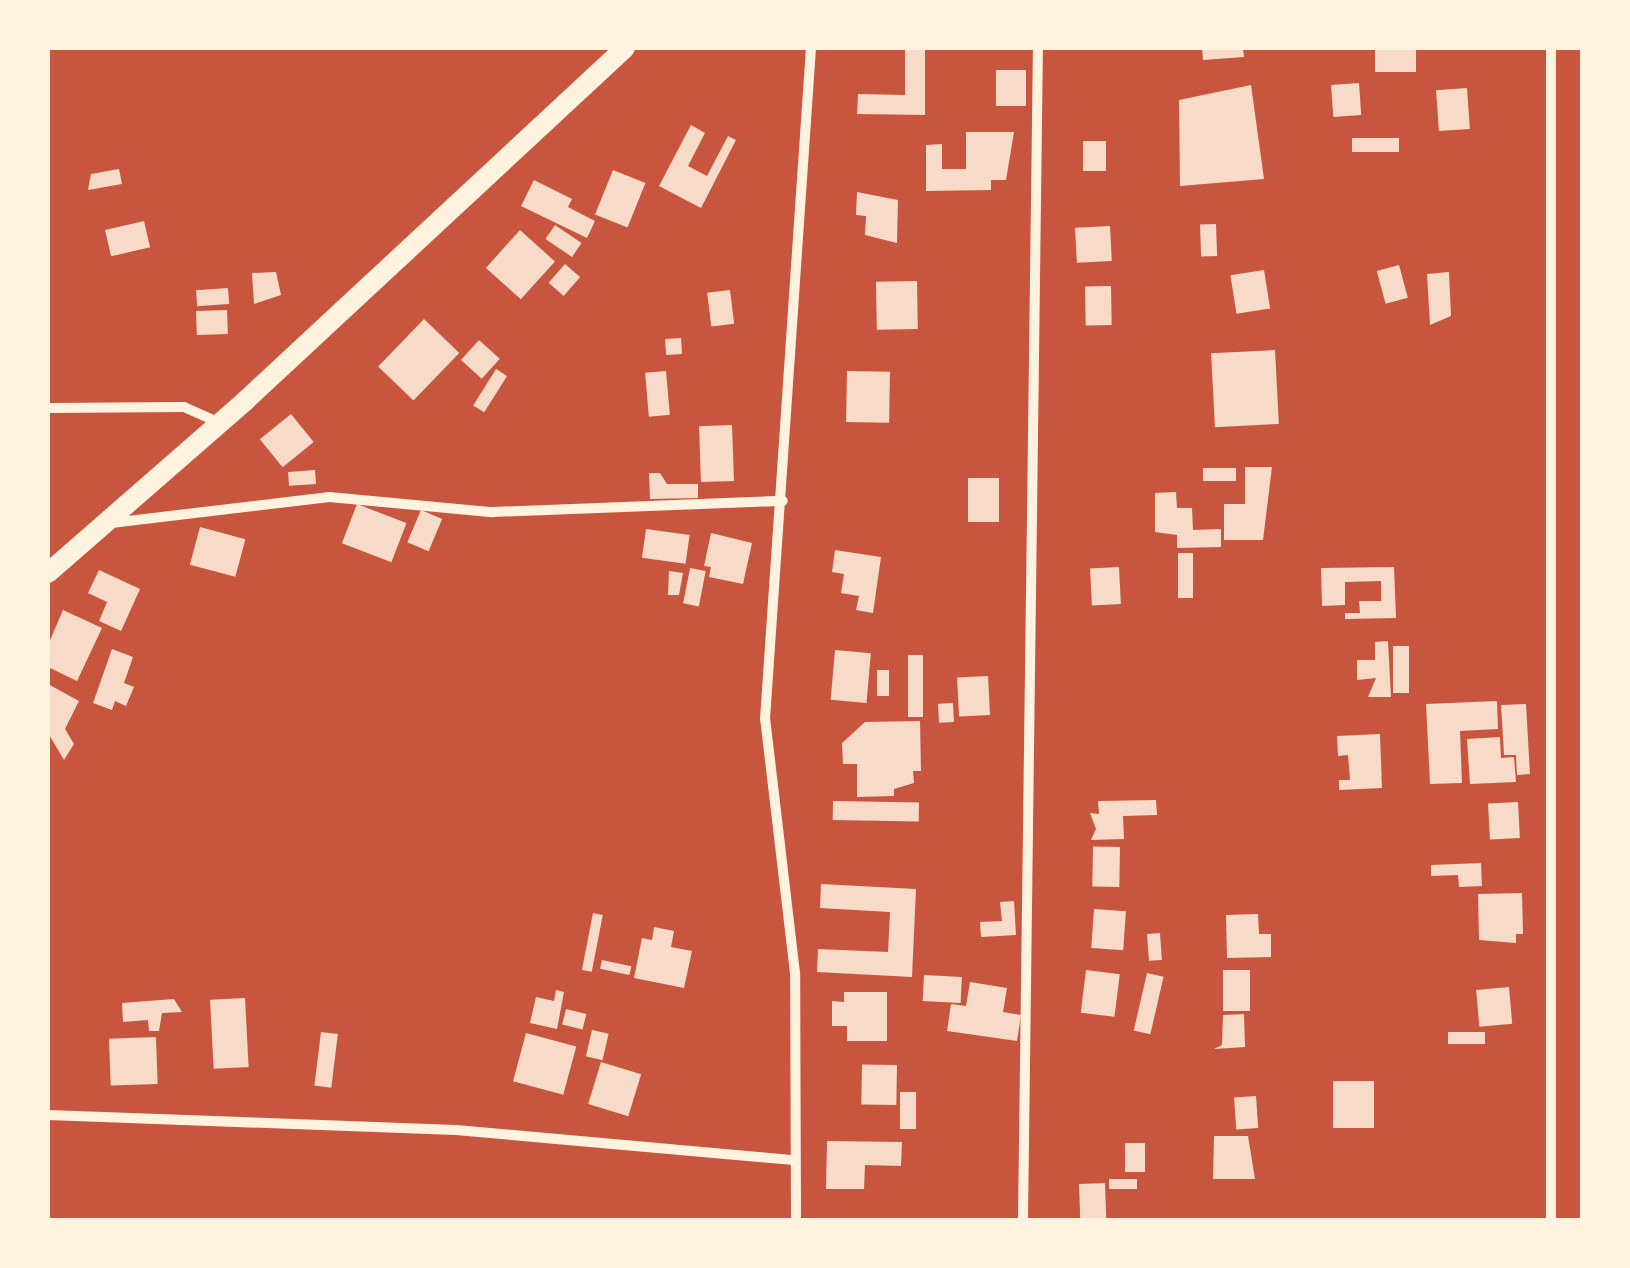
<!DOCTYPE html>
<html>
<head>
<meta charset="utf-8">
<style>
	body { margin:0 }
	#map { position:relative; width:1630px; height:1268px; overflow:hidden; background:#c8553d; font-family:"Titillium Web",sans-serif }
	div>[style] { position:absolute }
	.building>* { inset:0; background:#f7dbc8; transform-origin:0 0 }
	.minor>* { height:10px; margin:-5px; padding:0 5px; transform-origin:5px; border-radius:5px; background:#fff3e0 }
	.secondary>* { height:20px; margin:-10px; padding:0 10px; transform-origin:10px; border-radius:10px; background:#fff3e0 }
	span { translate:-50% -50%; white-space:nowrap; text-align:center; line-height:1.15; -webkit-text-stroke:10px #fff3e0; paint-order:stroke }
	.frame { position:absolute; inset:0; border:50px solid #fff3e0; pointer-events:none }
</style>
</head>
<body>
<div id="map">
	<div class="building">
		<i style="clip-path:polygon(905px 48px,925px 48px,925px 115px,857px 114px,858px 94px,905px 95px)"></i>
		<i style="clip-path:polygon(1202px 48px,1243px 48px,1244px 57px,1203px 60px)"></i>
		<i style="left:1416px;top:49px;width:23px;height:41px;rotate:90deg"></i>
		<i style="left:996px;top:70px;width:30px;height:36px"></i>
		<i style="left:1359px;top:83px;width:32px;height:28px;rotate:86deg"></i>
		<i style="clip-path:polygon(1251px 85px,1264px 179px,1180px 186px,1179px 100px)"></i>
		<i style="left:1467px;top:88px;width:41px;height:31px;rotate:86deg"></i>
		<i style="clip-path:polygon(691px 125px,705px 133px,688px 166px,707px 176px,728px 136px,736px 140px,701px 208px,659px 186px)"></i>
		<i style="clip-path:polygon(966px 132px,1014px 132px,1006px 180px,991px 180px,991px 190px,926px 191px,926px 145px,942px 144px,942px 169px,966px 169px)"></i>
		<i style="left:1352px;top:138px;width:47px;height:14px"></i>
		<i style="left:1083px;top:141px;width:23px;height:30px"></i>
		<i style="clip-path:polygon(119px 169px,122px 184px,88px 190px,91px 174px)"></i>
		<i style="left:613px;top:170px;width:35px;height:48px;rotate:22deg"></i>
		<i style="clip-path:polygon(534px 180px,572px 199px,568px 207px,595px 221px,587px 238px,521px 206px)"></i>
		<i style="clip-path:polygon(857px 192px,898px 200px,897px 243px,865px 235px,866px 216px,856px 215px)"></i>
		<i style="left:144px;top:221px;width:27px;height:40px;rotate:77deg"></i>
		<i style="left:1216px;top:224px;width:32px;height:16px;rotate:88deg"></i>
		<i style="left:555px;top:225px;width:32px;height:17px;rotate:34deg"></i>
		<i style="left:1110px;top:226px;width:35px;height:35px;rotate:87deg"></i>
		<i style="left:520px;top:230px;width:47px;height:51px;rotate:42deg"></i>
		<i style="left:565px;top:264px;width:20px;height:25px;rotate:41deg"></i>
		<i style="left:1399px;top:265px;width:34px;height:23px;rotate:75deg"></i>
		<i style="left:1264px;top:270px;width:39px;height:34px;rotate:81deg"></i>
		<i style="clip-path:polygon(276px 272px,281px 295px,254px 304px,252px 273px)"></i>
		<i style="clip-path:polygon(1449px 272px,1451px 316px,1430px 325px,1427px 274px)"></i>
		<i style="left:917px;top:281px;width:48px;height:41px;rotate:89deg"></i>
		<i style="left:1111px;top:286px;width:39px;height:26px;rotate:89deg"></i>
		<i style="left:228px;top:288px;width:16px;height:32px;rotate:86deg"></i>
		<i style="left:730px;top:290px;width:34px;height:23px;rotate:83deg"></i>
		<i style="left:227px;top:310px;width:24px;height:31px;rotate:88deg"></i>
		<i style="left:424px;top:319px;width:49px;height:66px;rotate:44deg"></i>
		<i style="left:681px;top:338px;width:16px;height:16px;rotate:86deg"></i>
		<i style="left:479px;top:340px;width:28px;height:27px;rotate:42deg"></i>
		<i style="left:1275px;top:350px;width:74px;height:64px;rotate:87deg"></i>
		<i style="left:496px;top:369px;width:13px;height:43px;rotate:32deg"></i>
		<i style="left:666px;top:371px;width:44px;height:21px;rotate:85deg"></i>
		<i style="left:847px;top:371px;width:43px;height:51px;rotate:1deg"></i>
		<i style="left:291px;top:414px;width:36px;height:40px;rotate:51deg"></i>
		<i style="left:732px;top:425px;width:56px;height:33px;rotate:88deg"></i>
		<i style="clip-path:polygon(1245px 467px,1272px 467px,1263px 540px,1224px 540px,1224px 504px,1245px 504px)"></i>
		<i style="left:1203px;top:468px;width:33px;height:13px"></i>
		<i style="left:315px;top:470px;width:14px;height:27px;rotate:86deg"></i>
		<i style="clip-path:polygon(649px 473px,660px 473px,667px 484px,698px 484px,698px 498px,650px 499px)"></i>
		<i style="left:968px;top:478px;width:31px;height:44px"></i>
		<i style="clip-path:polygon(1176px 492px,1177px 508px,1192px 508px,1193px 530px,1221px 529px,1221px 547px,1177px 548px,1177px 535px,1155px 532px,1155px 493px)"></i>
		<i style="left:357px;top:504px;width:53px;height:42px;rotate:21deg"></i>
		<i style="left:421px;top:510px;width:23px;height:35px;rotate:23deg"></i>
		<i style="left:200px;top:527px;width:47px;height:39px;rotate:15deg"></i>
		<i style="left:646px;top:529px;width:44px;height:29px;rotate:8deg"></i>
		<i style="clip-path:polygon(711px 533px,752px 543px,743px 584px,709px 577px,711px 567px,704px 566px)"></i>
		<i style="clip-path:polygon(835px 550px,881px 557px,873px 613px,856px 610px,859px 596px,841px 593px,844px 574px,832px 572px)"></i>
		<i style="left:1178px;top:553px;width:15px;height:45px"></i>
		<i style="left:1119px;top:567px;width:37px;height:29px;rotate:87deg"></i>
		<i style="clip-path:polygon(1394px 567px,1396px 618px,1345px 619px,1345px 613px,1360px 613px,1359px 601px,1381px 601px,1381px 581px,1345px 582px,1345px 605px,1322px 606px,1321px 568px)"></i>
		<i style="left:690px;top:568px;width:16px;height:36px;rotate:11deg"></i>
		<i style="clip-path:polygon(99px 570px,140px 589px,121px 631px,99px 621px,107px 602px,88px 593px)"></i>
		<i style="clip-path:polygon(669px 571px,683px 573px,679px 595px,668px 595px)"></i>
		<i style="clip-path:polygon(63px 610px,102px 628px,77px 681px,48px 667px,48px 645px)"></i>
		<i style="clip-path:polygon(1388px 641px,1391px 697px,1368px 697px,1376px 678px,1357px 680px,1357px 660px,1375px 660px,1375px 642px)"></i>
		<i style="left:1393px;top:646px;width:16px;height:47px"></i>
		<i style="clip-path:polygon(112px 649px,133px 657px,124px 683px,134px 687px,126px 706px,115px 701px,112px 710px,93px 703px)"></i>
		<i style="left:835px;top:650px;width:36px;height:50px;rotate:5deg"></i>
		<i style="left:908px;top:655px;width:15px;height:62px"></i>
		<i style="left:877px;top:670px;width:12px;height:26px"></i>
		<i style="left:988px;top:676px;width:39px;height:31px;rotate:87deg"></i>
		<i style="clip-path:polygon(48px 684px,79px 701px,65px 729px,74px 744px,64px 760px,48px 733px)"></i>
		<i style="clip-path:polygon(1497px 701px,1498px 729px,1460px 731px,1462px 783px,1430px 784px,1426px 704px)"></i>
		<i style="left:953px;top:703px;width:19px;height:15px;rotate:87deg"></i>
		<i style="clip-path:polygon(1526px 704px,1530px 774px,1517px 775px,1516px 755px,1504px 755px,1501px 705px)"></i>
		<i style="clip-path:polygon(920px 721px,921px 771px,913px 771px,914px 783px,894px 789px,894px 796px,857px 797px,857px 764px,843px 764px,842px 743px,865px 722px)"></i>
		<i style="clip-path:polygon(1380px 734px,1382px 788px,1339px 790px,1339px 780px,1350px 780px,1348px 755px,1338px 756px,1337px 736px)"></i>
		<i style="clip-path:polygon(1500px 737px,1501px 758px,1514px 757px,1516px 782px,1470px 784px,1467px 739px)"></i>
		<i style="clip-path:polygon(1156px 800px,1157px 815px,1123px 816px,1124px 839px,1091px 840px,1096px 829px,1090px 813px,1099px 814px,1098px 801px)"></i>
		<i style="left:833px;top:801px;width:86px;height:19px;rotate:1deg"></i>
		<i style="left:1518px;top:802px;width:36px;height:30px;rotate:87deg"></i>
		<i style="left:1120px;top:847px;width:40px;height:27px;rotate:91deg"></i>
		<i style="clip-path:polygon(1481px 863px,1482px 886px,1459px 887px,1458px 875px,1431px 876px,1431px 865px)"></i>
		<i style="clip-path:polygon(821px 884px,916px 889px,912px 977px,817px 972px,818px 949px,888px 952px,890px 912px,820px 908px)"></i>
		<i style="clip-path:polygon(1522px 893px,1523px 934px,1516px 934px,1516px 943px,1479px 940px,1478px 894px)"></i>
		<i style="clip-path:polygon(1014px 901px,1016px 935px,981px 937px,980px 922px,1002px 921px,1000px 902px)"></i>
		<i style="left:1094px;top:909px;width:32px;height:39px;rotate:4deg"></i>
		<i style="left:593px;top:913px;width:10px;height:58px;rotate:11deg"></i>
		<i style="clip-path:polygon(1258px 914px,1259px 934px,1271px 934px,1271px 957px,1227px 958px,1226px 915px)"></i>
		<i style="clip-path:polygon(654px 927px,674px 931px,671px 947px,692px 951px,684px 988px,634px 978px,642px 938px,652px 940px)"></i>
		<i style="left:1160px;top:933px;width:27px;height:13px;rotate:86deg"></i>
		<i style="left:602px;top:960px;width:30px;height:9px;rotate:12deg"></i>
		<i style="left:1086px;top:970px;width:34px;height:43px;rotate:7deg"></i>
		<i style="left:1223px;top:970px;width:27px;height:41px"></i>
		<i style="left:1147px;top:973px;width:17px;height:59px;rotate:13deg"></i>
		<i style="left:924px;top:975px;width:38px;height:26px;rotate:3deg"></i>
		<i style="clip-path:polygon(970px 982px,1007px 988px,1003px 1012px,1021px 1015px,1017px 1041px,947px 1031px,951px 1004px,966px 1006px)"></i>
		<i style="left:1509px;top:987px;width:37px;height:33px;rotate:85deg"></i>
		<i style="clip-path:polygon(556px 990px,564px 992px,557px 1029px,530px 1023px,536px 997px,554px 1001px)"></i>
		<i style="clip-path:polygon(844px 992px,887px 992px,887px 1041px,847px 1041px,847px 1026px,832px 1026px,832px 1001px,844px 1002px)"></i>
		<i style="left:245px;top:998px;width:69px;height:35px;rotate:87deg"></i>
		<i style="clip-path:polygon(174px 999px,182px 1012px,162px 1013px,159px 1031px,149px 1031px,148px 1020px,123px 1022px,122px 1003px)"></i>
		<i style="left:566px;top:1009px;width:21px;height:16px;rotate:14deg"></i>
		<i style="clip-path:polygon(1244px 1014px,1245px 1047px,1214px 1049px,1222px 1045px,1223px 1015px)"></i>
		<i style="left:592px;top:1030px;width:17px;height:27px;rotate:13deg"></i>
		<i style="left:321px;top:1032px;width:17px;height:54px;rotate:7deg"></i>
		<i style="left:1485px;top:1032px;width:12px;height:37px;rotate:90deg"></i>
		<i style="left:526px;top:1033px;width:52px;height:50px;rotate:15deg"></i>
		<i style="left:156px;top:1037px;width:47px;height:47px;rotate:88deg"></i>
		<i style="left:601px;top:1062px;width:42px;height:44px;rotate:17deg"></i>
		<i style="left:897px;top:1065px;width:40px;height:35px;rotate:91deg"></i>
		<i style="left:1374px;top:1081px;width:47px;height:41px;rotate:90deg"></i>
		<i style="left:900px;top:1092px;width:16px;height:37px"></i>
		<i style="left:1256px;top:1096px;width:32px;height:22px;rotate:86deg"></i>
		<i style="clip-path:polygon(1214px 1136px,1248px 1136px,1255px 1179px,1213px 1179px)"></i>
		<i style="clip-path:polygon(827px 1141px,902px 1142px,901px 1166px,865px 1165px,864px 1189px,826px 1189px)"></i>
		<i style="left:1125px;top:1143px;width:20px;height:29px"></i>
		<i style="left:1137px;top:1179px;width:10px;height:28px;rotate:90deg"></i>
		<i style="left:1105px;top:1183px;width:37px;height:26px;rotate:88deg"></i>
	</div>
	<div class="minor">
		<i style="left:1551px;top:48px;width:1172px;rotate:90deg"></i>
		<i style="left:48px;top:408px;width:136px;rotate:-0.4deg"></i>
		<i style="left:184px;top:407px;width:39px;rotate:24deg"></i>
		<i style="left:111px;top:523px;width:220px;rotate:-6.8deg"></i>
		<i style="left:329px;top:497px;width:164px;rotate:5.3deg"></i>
		<i style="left:492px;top:512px;width:291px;rotate:-2.2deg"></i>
		<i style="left:48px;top:1115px;width:408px;rotate:2.1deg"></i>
		<i style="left:456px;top:1130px;width:339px;rotate:5.1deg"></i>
		<i style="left:796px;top:1220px;width:247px;rotate:-90.2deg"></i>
		<i style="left:795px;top:973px;width:256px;rotate:-96.7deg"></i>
		<i style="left:765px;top:719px;width:673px;rotate:-86.08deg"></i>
		<i style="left:1023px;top:1220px;width:1172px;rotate:-89.27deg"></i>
	</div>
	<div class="secondary">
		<i style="left:48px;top:573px;width:263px;rotate:-41.1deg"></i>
		<i style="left:246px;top:400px;width:517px;rotate:-42.88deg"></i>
	</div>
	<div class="frame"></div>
</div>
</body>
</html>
